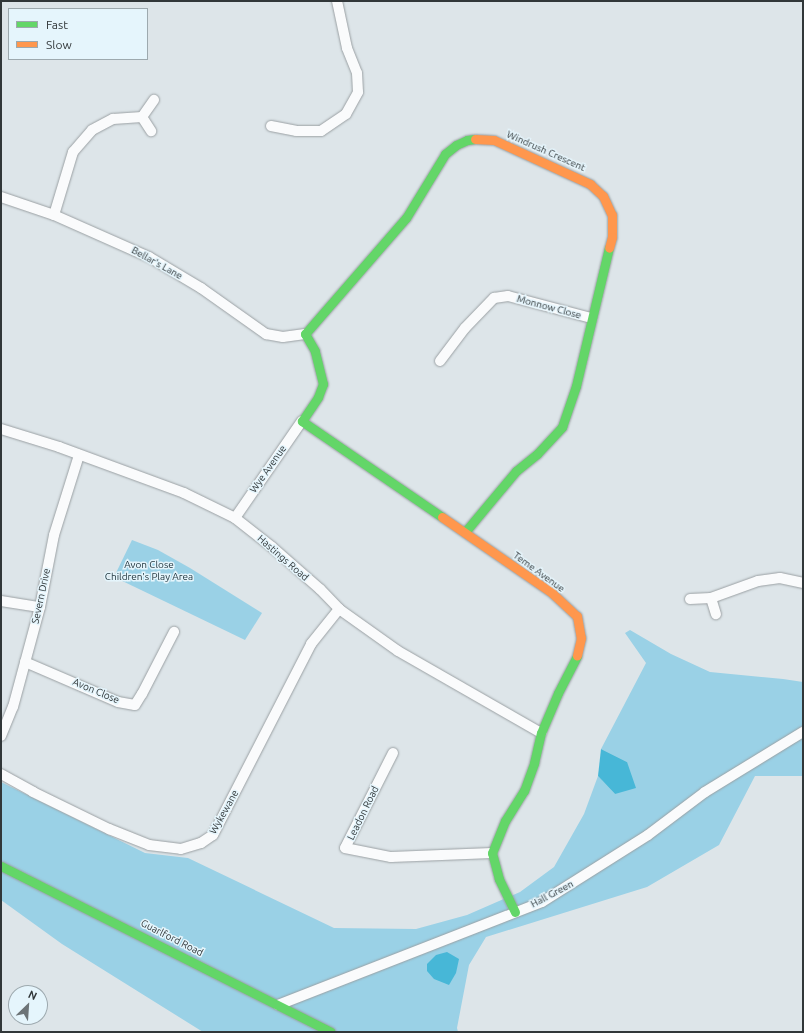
<!DOCTYPE html>
<html>
<head>
<meta charset="utf-8">
<style>
	body { margin:0 }
	#map { position:relative; width:804px; height:1033px; overflow:hidden; background:#dde5e9; font-family:Ubuntu,sans-serif }
	div>[style] { position:absolute }
	.green>* { inset:0; background:#9ad1e6 }
	.water>* { inset:0; background:#47b7d7 }
	.roads { filter:drop-shadow(0 0 1px #9aa0a3) drop-shadow(0 0 1px #9aa0a3) }
	.street>* { height:10px; margin:-5px; padding:0 5px; transform-origin:5px; border-radius:5px; background:#fafbfc }
	.fast>* { height:9px; margin:-4.5px; padding:0 4.5px; transform-origin:4.5px; border-radius:4.5px; background:#63d668 }
	.slow>* { height:9px; margin:-4.5px; padding:0 4.5px; transform-origin:4.5px; border-radius:4.5px; background:#ff974d }
	span { translate:-50% -50%; white-space:nowrap; text-align:center; line-height:1.15; -webkit-text-stroke:3px #e5f5fc; paint-order:stroke }
	.street-label { font-size:10px; color:#313739 }
	.park-label { font-size:10px; color:#1a2f37 }
	.frame { position:absolute; inset:0; border:2px solid #313739; pointer-events:none }
	.legend { position:absolute; left:8px; top:8px; width:140px; height:52px; box-sizing:border-box; background:#e5f5fc; border:1px solid #9da9ae; margin:0; padding:5px 7px; list-style:none; font-size:12px; color:#313739 }
	.legend li { display:flex; align-items:center; gap:8px; height:20px }
	.legend b { width:20px; border:1px solid #9da9ae }
	.north { position:absolute; left:8px; top:985px; width:40px; height:40px; box-sizing:border-box; background:#e5f5fc; border:1px solid #9da9ae; border-radius:50%; rotate:25deg; font-size:11px; font-weight:700; line-height:16px; text-align:center; color:#313739 }
	.north::after { content:''; display:block; margin:auto; width:14px; height:18px; background:#6d7477; clip-path:polygon(50% 0,100% 100%,50% 72%,0 100%) }
</style>
</head>
<body>
<div id="map">
	<div class="green">
		<i style="clip-path:polygon(132px 540px,158px 550px,190px 568px,262px 613px,245px 640px,114px 577px)"></i>
		<i style="clip-path:polygon(630px 630px,671px 654px,710px 672px,783px 679px,803px 682px,803px 776px,755px 776px,719px 845px,647px 887px,486px 937px,469px 965px,457px 1028px,458px 1032px,203px 1032px,62px 944px,1px 900px,1px 782px,145px 853px,188px 858px,334px 928px,416px 929px,467px 915px,520px 892px,554px 867px,584px 814px,598px 776px,615px 794px,627px 762px,601px 749px,646px 663px,625px 633px)"></i>
	</div>
	<div class="water">
		<i style="clip-path:polygon(601px 749px,627px 762px,636px 788px,615px 794px,598px 776px)"></i>
		<i style="clip-path:polygon(447px 952px,459px 959px,456px 973px,449px 985px,434px 979px,427px 971px,427px 964px,436px 955px)"></i>
	</div>
	<div class="roads">
		<div class="street">
			<i style="left:142px;top:117px;width:17px;rotate:57deg"></i>
			<i style="left:271px;top:126px;width:25px;rotate:11deg"></i>
			<i style="left:296px;top:131px;width:25px"></i>
			<i style="left:321px;top:131px;width:30px;rotate:-34deg"></i>
			<i style="left:346px;top:114px;width:25px;rotate:-61deg"></i>
			<i style="left:358px;top:92px;width:19px;rotate:-93deg"></i>
			<i style="left:357px;top:73px;width:27px;rotate:-112deg"></i>
			<i style="left:347px;top:48px;width:48px;rotate:-102deg"></i>
			<i style="left:1px;top:197px;width:56px;rotate:18.8deg"></i>
			<i style="left:54px;top:215px;width:104px;rotate:23.9deg"></i>
			<i style="left:149px;top:257px;width:61px;rotate:30.8deg"></i>
			<i style="left:201px;top:288px;width:80px;rotate:35.3deg"></i>
			<i style="left:266px;top:334px;width:17px;rotate:10deg"></i>
			<i style="left:283px;top:337px;width:22px;rotate:-8deg"></i>
			<i style="left:54px;top:215px;width:66px;rotate:-73.2deg"></i>
			<i style="left:73px;top:152px;width:29px;rotate:-49deg"></i>
			<i style="left:92px;top:130px;width:24px;rotate:-28deg"></i>
			<i style="left:113px;top:119px;width:29px;rotate:-4deg"></i>
			<i style="left:142px;top:117px;width:21px;rotate:-55deg"></i>
			<i style="left:440px;top:361px;width:41px;rotate:-52.9deg"></i>
			<i style="left:465px;top:328px;width:42px;rotate:-46deg"></i>
			<i style="left:494px;top:298px;width:14px;rotate:-8deg"></i>
			<i style="left:508px;top:296px;width:86px;rotate:14.8deg"></i>
			<i style="left:1px;top:429px;width:61px;rotate:17.2deg"></i>
			<i style="left:59px;top:447px;width:133px;rotate:20.2deg"></i>
			<i style="left:184px;top:493px;width:57px;rotate:26.1deg"></i>
			<i style="left:235px;top:518px;width:47px;rotate:38.1deg"></i>
			<i style="left:272px;top:547px;width:64px;rotate:41.2deg"></i>
			<i style="left:320px;top:589px;width:28px;rotate:46deg"></i>
			<i style="left:339px;top:609px;width:72px;rotate:35.4deg"></i>
			<i style="left:398px;top:651px;width:165px;rotate:29.8deg"></i>
			<i style="left:235px;top:518px;width:118px;rotate:-55.4deg"></i>
			<i style="left:711px;top:598px;width:17px;rotate:73deg"></i>
			<i style="left:690px;top:599px;width:21px;rotate:-3deg"></i>
			<i style="left:711px;top:598px;width:50px;rotate:-19.9deg"></i>
			<i style="left:758px;top:581px;width:22px;rotate:-8deg"></i>
			<i style="left:780px;top:578px;width:24px;rotate:12deg"></i>
			<i style="left:1px;top:601px;width:39px;rotate:9deg"></i>
			<i style="left:25px;top:662px;width:101px;rotate:23.3deg"></i>
			<i style="left:118px;top:702px;width:17px;rotate:10deg"></i>
			<i style="left:135px;top:705px;width:13px;rotate:-58deg"></i>
			<i style="left:142px;top:694px;width:70px;rotate:-62.7deg"></i>
			<i style="left:1px;top:736px;width:31px;rotate:-68deg"></i>
			<i style="left:13px;top:707px;width:104px;rotate:-74.9deg"></i>
			<i style="left:40px;top:607px;width:73px;rotate:-79deg"></i>
			<i style="left:54px;top:535px;width:84px;rotate:-72.6deg"></i>
			<i style="left:393px;top:753px;width:106px;rotate:116.8deg"></i>
			<i style="left:345px;top:848px;width:47px;rotate:11.1deg"></i>
			<i style="left:391px;top:857px;width:101px;rotate:-2.3deg"></i>
			<i style="left:1px;top:774px;width:37px;rotate:29deg"></i>
			<i style="left:33px;top:792px;width:85px;rotate:26deg"></i>
			<i style="left:109px;top:829px;width:43px;rotate:21.8deg"></i>
			<i style="left:149px;top:845px;width:32px;rotate:7deg"></i>
			<i style="left:181px;top:849px;width:21px;rotate:-17deg"></i>
			<i style="left:201px;top:843px;width:14px;rotate:-34deg"></i>
			<i style="left:213px;top:835px;width:215px;rotate:-62.8deg"></i>
			<i style="left:311px;top:644px;width:45px;rotate:-51.3deg"></i>
			<i style="left:278px;top:1005px;width:283px;rotate:-21.3deg"></i>
			<i style="left:542px;top:902px;width:125px;rotate:-32.3deg"></i>
			<i style="left:648px;top:835px;width:71px;rotate:-37deg"></i>
			<i style="left:705px;top:792px;width:115px;rotate:-31.5deg"></i>
		</div>
		<div class="fast">
			<i style="left:442px;top:517px;width:170px;rotate:-145.6deg"></i>
			<i style="left:302px;top:421px;width:29px;rotate:-56deg"></i>
			<i style="left:318px;top:397px;width:14px;rotate:-69deg"></i>
			<i style="left:323px;top:384px;width:34px;rotate:-104deg"></i>
			<i style="left:315px;top:351px;width:20px;rotate:-120deg"></i>
			<i style="left:305px;top:334px;width:154px;rotate:-49deg"></i>
			<i style="left:406px;top:218px;width:75px;rotate:-58.6deg"></i>
			<i style="left:445px;top:154px;width:14px;rotate:-39deg"></i>
			<i style="left:456px;top:145px;width:12px;rotate:-24deg"></i>
			<i style="left:467px;top:140px;width:8px;rotate:-7deg"></i>
			<i style="left:465px;top:532px;width:80px;rotate:-50.1deg"></i>
			<i style="left:516px;top:471px;width:27px;rotate:-39deg"></i>
			<i style="left:537px;top:454px;width:37px;rotate:-47deg"></i>
			<i style="left:562px;top:427px;width:43px;rotate:-71.1deg"></i>
			<i style="left:576px;top:386px;width:142px;rotate:-76.6deg"></i>
			<i style="left:1px;top:866px;width:369px;rotate:26.7deg"></i>
			<i style="left:515px;top:912px;width:37px;rotate:-116deg"></i>
			<i style="left:499px;top:879px;width:27px;rotate:-105deg"></i>
			<i style="left:492px;top:853px;width:35px;rotate:-68deg"></i>
			<i style="left:505px;top:821px;width:36px;rotate:-58deg"></i>
			<i style="left:524px;top:791px;width:30px;rotate:-70deg"></i>
			<i style="left:534px;top:763px;width:31px;rotate:-77deg"></i>
			<i style="left:541px;top:733px;width:43px;rotate:-67deg"></i>
			<i style="left:558px;top:693px;width:42px;rotate:-62.8deg"></i>
		</div>
		<div class="slow">
			<i style="left:475px;top:139px;width:19px;rotate:3deg"></i>
			<i style="left:494px;top:140px;width:106px;rotate:24.6deg"></i>
			<i style="left:590px;top:184px;width:18px;rotate:43deg"></i>
			<i style="left:603px;top:196px;width:21px;rotate:65deg"></i>
			<i style="left:612px;top:215px;width:22px;rotate:90deg"></i>
			<i style="left:612px;top:237px;width:11px;rotate:105deg"></i>
			<i style="left:442px;top:517px;width:134px;rotate:34.6deg"></i>
			<i style="left:552px;top:593px;width:34px;rotate:43deg"></i>
			<i style="left:577px;top:616px;width:22px;rotate:80deg"></i>
			<i style="left:581px;top:638px;width:18px;rotate:103deg"></i>
		</div>
	</div>
	<div class="street-label">
		<span style="left:546px;top:151px;rotate:24deg">Windrush Crescent</span>
		<span style="left:157px;top:263px;rotate:29deg">Bellar's Lane</span>
		<span style="left:549px;top:307px;rotate:15deg">Monnow Close</span>
		<span style="left:268px;top:469px;rotate:-55deg">Wye Avenue</span>
		<span style="left:283px;top:558px;rotate:41deg">Hastings Road</span>
		<span style="left:539px;top:572px;rotate:36deg">Teme Avenue</span>
		<span style="left:41px;top:596px;rotate:-78deg">Severn Drive</span>
		<span style="left:96px;top:691px;rotate:23deg">Avon Close</span>
		<span style="left:224px;top:812px;rotate:-61deg">Wykewane</span>
		<span style="left:363px;top:813px;rotate:-64deg">Leadon Road</span>
		<span style="left:552px;top:894px;rotate:-28deg">Hall Green</span>
		<span style="left:172px;top:938px;rotate:27deg">Guarlford Road</span>
	</div>
	<div class="park-label">
		<span style="left:149px;top:570px">Avon Close<br>Children's Play Area</span>
	</div>
	<div class="frame"></div>
	<ul class="legend">
	<li><b style="height:5px;background:#63d668"></b>Fast</li>
	<li><b style="height:5px;background:#ff974d"></b>Slow</li>
	</ul>
	<div class="north">N</div>
</div>
</body>
</html>
